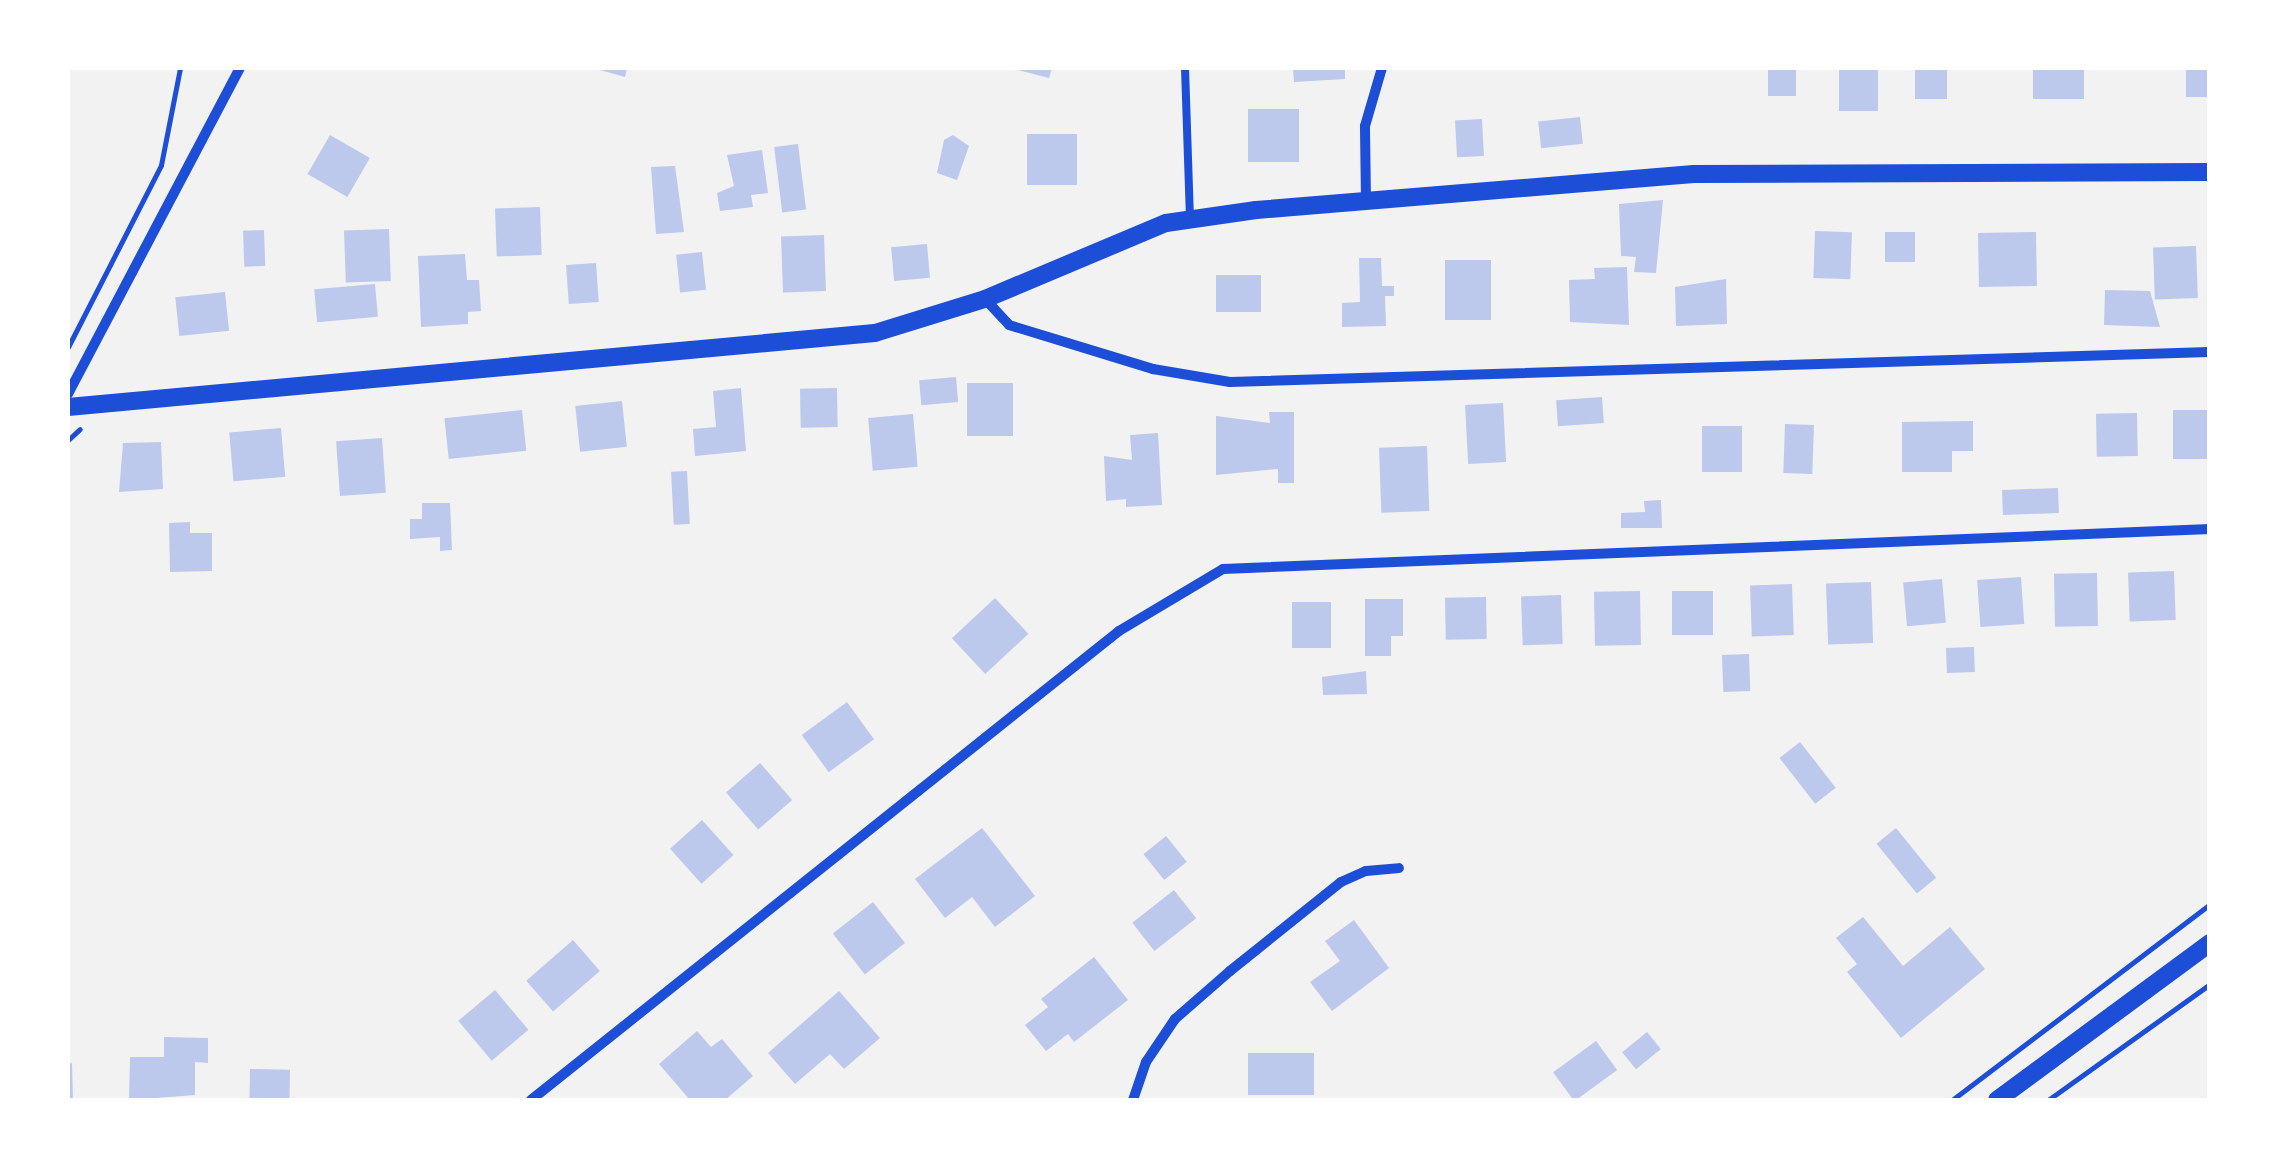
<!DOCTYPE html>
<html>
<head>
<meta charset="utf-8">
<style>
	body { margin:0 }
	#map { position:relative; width:2277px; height:1168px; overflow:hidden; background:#f2f2f2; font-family:Helvetica,sans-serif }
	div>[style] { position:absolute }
	.building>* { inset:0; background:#bdc9ec; transform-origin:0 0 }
	.path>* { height:5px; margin:-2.5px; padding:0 2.5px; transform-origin:2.5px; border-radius:2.5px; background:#1d4ed8 }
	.service>* { height:8px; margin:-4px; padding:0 4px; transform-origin:4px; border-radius:4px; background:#1d4ed8 }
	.minor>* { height:10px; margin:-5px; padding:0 5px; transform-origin:5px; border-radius:5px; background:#1d4ed8 }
	.tertiary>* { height:18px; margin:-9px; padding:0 9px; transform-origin:9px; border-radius:9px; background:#1d4ed8 }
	span { translate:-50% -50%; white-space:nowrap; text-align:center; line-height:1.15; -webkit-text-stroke:8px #fff; paint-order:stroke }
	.frame { position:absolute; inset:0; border:70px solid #fff; pointer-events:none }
</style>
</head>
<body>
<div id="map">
	<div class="building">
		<i style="clip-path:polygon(593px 68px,627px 68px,625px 77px)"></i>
		<i style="clip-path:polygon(1010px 68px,1052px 68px,1049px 78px)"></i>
		<i style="clip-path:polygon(1293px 68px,1345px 68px,1345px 79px,1294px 82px)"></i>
		<i style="left:1768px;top:68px;width:28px;height:28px"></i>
		<i style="left:1839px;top:68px;width:39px;height:43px"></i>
		<i style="left:1915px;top:68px;width:32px;height:31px"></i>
		<i style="left:2033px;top:68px;width:51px;height:31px"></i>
		<i style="left:2186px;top:68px;width:24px;height:29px"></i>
		<i style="left:1248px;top:109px;width:51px;height:53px"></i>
		<i style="left:1580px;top:117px;width:27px;height:42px;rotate:84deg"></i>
		<i style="left:1482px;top:119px;width:37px;height:27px;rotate:87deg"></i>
		<i style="left:1027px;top:134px;width:50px;height:51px"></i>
		<i style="left:330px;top:135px;width:46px;height:45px;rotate:30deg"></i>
		<i style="clip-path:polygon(953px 135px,969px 146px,957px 180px,937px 173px,944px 140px)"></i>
		<i style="left:798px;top:144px;width:66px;height:24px;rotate:83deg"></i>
		<i style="clip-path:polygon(762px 150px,768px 193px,751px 195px,753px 207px,720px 211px,717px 193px,734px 186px,727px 155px)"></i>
		<i style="clip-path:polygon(675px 166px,684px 232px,656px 234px,651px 167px)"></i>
		<i style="clip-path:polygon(1663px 200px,1656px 273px,1634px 272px,1636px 257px,1621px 256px,1619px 204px)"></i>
		<i style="left:540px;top:207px;width:48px;height:45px;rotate:88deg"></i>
		<i style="left:389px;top:229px;width:52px;height:45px;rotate:88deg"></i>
		<i style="left:264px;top:230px;width:36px;height:21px;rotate:88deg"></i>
		<i style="left:1815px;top:231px;width:37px;height:47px;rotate:2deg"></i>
		<i style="left:1885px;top:232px;width:30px;height:30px"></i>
		<i style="left:2036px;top:232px;width:54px;height:58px;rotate:89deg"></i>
		<i style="left:824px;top:235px;width:56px;height:43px;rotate:88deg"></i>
		<i style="left:927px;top:244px;width:34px;height:36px;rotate:85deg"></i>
		<i style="left:2196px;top:246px;width:52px;height:43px;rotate:88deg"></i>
		<i style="left:702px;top:252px;width:38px;height:26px;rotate:84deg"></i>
		<i style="clip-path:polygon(465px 254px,467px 280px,479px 280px,481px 311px,468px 312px,468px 324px,421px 327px,418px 256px)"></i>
		<i style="clip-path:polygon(1359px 258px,1381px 258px,1382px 286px,1394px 286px,1394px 296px,1385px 296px,1386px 326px,1342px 327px,1342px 303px,1360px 302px)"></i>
		<i style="left:1445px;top:260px;width:46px;height:60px"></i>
		<i style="left:596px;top:263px;width:39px;height:30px;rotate:86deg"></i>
		<i style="clip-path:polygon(1627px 267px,1629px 325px,1570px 322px,1569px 280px,1595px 279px,1594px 268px)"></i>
		<i style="left:1216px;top:275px;width:45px;height:37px"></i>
		<i style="clip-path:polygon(1726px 279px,1727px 324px,1676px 326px,1675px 287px)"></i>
		<i style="left:375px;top:284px;width:33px;height:61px;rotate:85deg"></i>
		<i style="clip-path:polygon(2105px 290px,2150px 291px,2160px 327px,2104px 325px)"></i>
		<i style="left:225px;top:292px;width:39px;height:50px;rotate:84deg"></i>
		<i style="left:956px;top:377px;width:25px;height:37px;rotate:85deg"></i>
		<i style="left:1013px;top:383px;width:53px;height:46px;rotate:90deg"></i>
		<i style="clip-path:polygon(741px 388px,746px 451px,695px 456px,693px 429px,716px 427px,713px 391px)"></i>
		<i style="left:837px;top:388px;width:39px;height:37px;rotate:89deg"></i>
		<i style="left:1602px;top:397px;width:26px;height:46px;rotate:86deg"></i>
		<i style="left:622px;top:401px;width:46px;height:47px;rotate:84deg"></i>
		<i style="left:1503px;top:403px;width:59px;height:38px;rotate:87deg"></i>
		<i style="left:522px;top:410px;width:41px;height:78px;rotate:84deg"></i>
		<i style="left:2210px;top:410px;width:49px;height:37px;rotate:90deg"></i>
		<i style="clip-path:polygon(1269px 412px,1294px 412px,1294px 483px,1278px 483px,1278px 469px,1216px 475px,1216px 416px,1270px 423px)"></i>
		<i style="left:2137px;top:413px;width:43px;height:41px;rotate:89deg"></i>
		<i style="left:913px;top:414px;width:53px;height:45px;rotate:85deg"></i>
		<i style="clip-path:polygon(1973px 421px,1973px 451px,1952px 451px,1952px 472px,1902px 472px,1902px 422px)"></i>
		<i style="left:1785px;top:424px;width:29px;height:49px;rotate:2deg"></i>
		<i style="left:1702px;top:426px;width:40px;height:46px"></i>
		<i style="left:281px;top:428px;width:49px;height:52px;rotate:85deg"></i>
		<i style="clip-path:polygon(1158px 433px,1162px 505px,1126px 507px,1126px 499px,1106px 501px,1104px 456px,1132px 460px,1130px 435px)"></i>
		<i style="left:382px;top:438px;width:55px;height:46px;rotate:86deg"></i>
		<i style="clip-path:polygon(161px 442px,163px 489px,119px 492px,123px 443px)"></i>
		<i style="left:1427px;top:446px;width:65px;height:48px;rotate:88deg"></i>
		<i style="left:687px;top:471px;width:53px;height:16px;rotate:87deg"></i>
		<i style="left:2058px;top:488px;width:25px;height:56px;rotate:88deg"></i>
		<i style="clip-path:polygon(1661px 500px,1662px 528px,1621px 528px,1621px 513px,1645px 512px,1644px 501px)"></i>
		<i style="clip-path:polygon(422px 503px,450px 503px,452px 550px,440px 551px,440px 537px,410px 539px,410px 519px,422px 519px)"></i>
		<i style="clip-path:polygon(190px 522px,190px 533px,212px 533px,212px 571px,170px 572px,169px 523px)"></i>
		<i style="left:2174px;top:571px;width:49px;height:46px;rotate:88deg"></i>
		<i style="left:2097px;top:573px;width:53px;height:43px;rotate:89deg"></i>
		<i style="left:2021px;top:577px;width:47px;height:44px;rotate:86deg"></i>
		<i style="left:1942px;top:579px;width:44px;height:39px;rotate:85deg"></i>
		<i style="left:1871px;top:582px;width:61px;height:45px;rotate:88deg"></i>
		<i style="left:1792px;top:584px;width:51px;height:42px;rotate:88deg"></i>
		<i style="left:1640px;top:591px;width:54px;height:46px;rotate:89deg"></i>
		<i style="left:1672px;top:591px;width:41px;height:44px"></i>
		<i style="left:1561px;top:595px;width:49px;height:40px;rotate:88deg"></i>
		<i style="left:1486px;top:597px;width:42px;height:41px;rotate:89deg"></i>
		<i style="left:995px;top:598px;width:49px;height:59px;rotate:47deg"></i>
		<i style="clip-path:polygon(1365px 599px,1403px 599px,1403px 636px,1391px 636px,1391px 656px,1365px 656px)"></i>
		<i style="left:1331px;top:602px;width:46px;height:39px;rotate:90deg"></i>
		<i style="left:1974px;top:647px;width:25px;height:28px;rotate:88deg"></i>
		<i style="left:1749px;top:654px;width:37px;height:27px;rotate:88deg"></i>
		<i style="clip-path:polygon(1366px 671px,1367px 694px,1323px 695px,1322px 677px)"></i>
		<i style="left:847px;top:702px;width:46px;height:56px;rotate:54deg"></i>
		<i style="left:1800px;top:742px;width:58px;height:26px;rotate:52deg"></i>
		<i style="left:760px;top:763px;width:49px;height:45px;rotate:49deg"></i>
		<i style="left:702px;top:820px;width:47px;height:43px;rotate:48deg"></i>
		<i style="clip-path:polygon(982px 828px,1035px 896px,995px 927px,972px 897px,945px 918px,915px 879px)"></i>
		<i style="left:1896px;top:828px;width:64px;height:25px;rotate:51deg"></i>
		<i style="left:1166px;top:836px;width:33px;height:29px;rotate:51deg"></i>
		<i style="left:1174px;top:890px;width:36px;height:53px;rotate:52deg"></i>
		<i style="left:873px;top:902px;width:52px;height:51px;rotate:52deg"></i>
		<i style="clip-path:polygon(1863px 917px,1903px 966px,1950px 927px,1985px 969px,1901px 1038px,1847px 972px,1857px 964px,1836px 938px)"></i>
		<i style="clip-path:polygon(1354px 920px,1389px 968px,1332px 1011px,1310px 982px,1340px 961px,1325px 941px)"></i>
		<i style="left:573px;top:940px;width:41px;height:62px;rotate:49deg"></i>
		<i style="clip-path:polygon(1094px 957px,1128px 1000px,1074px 1042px,1068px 1034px,1046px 1051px,1025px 1025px,1048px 1007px,1041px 999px)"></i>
		<i style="left:495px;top:990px;width:52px;height:48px;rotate:50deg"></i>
		<i style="clip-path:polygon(839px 991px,880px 1038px,844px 1069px,830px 1054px,795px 1084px,768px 1053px)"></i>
		<i style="clip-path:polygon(697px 1031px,711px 1047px,722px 1039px,753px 1076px,725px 1100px,690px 1100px,659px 1064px)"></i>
		<i style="left:1647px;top:1032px;width:22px;height:32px;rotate:51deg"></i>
		<i style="clip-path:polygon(164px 1037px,208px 1038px,208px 1063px,195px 1062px,195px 1095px,129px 1100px,130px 1057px,164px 1057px)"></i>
		<i style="left:1596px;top:1041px;width:36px;height:53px;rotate:54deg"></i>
		<i style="left:1248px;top:1053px;width:66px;height:42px"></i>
		<i style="clip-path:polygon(72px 1063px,73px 1100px,68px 1100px,68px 1064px)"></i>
		<i style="left:250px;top:1069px;width:40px;height:31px;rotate:1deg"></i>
	</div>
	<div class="path">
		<i style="left:68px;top:347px;width:204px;rotate:-62.9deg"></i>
		<i style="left:161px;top:165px;width:99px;rotate:-78.9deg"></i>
		<i style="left:68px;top:440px;width:16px;rotate:-43deg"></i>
		<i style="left:1952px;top:1100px;width:324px;rotate:-37.2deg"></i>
		<i style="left:2048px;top:1100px;width:199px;rotate:-35.6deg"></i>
	</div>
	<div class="service">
		<i style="left:1185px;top:68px;width:150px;rotate:88.1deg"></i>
	</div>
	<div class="minor">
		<i style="left:1366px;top:201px;width:75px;rotate:-90.8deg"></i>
		<i style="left:1365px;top:126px;width:60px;rotate:-73.7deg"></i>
		<i style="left:985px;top:299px;width:35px;rotate:47deg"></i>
		<i style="left:1009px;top:325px;width:151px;rotate:17deg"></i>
		<i style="left:1153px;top:369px;width:78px;rotate:9.6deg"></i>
		<i style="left:1230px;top:382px;width:980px;rotate:-1.75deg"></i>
		<i style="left:68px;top:394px;width:369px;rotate:-62.2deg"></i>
		<i style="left:531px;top:1100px;width:752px;rotate:-38.58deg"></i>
		<i style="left:1119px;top:631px;width:121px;rotate:-30.8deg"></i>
		<i style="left:1223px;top:569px;width:988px;rotate:-2.32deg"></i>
		<i style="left:1133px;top:1100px;width:40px;rotate:-71.1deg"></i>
		<i style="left:1146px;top:1062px;width:52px;rotate:-56deg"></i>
		<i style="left:1175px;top:1019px;width:73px;rotate:-41.1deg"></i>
		<i style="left:1230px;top:971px;width:142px;rotate:-38.7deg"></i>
		<i style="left:1341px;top:882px;width:27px;rotate:-24deg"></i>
		<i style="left:1366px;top:871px;width:33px;rotate:-5deg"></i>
	</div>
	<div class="tertiary">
		<i style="left:68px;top:407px;width:810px;rotate:-5.24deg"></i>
		<i style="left:875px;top:333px;width:115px;rotate:-17.2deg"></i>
		<i style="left:985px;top:299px;width:196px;rotate:-22.8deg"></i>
		<i style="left:1166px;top:223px;width:91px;rotate:-8.2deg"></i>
		<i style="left:1256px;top:210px;width:439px;rotate:-4.7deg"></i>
		<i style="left:1694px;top:174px;width:516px;rotate:-0.22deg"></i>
		<i style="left:1997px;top:1100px;width:265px;rotate:-36.4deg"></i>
	</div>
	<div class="frame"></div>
</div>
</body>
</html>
